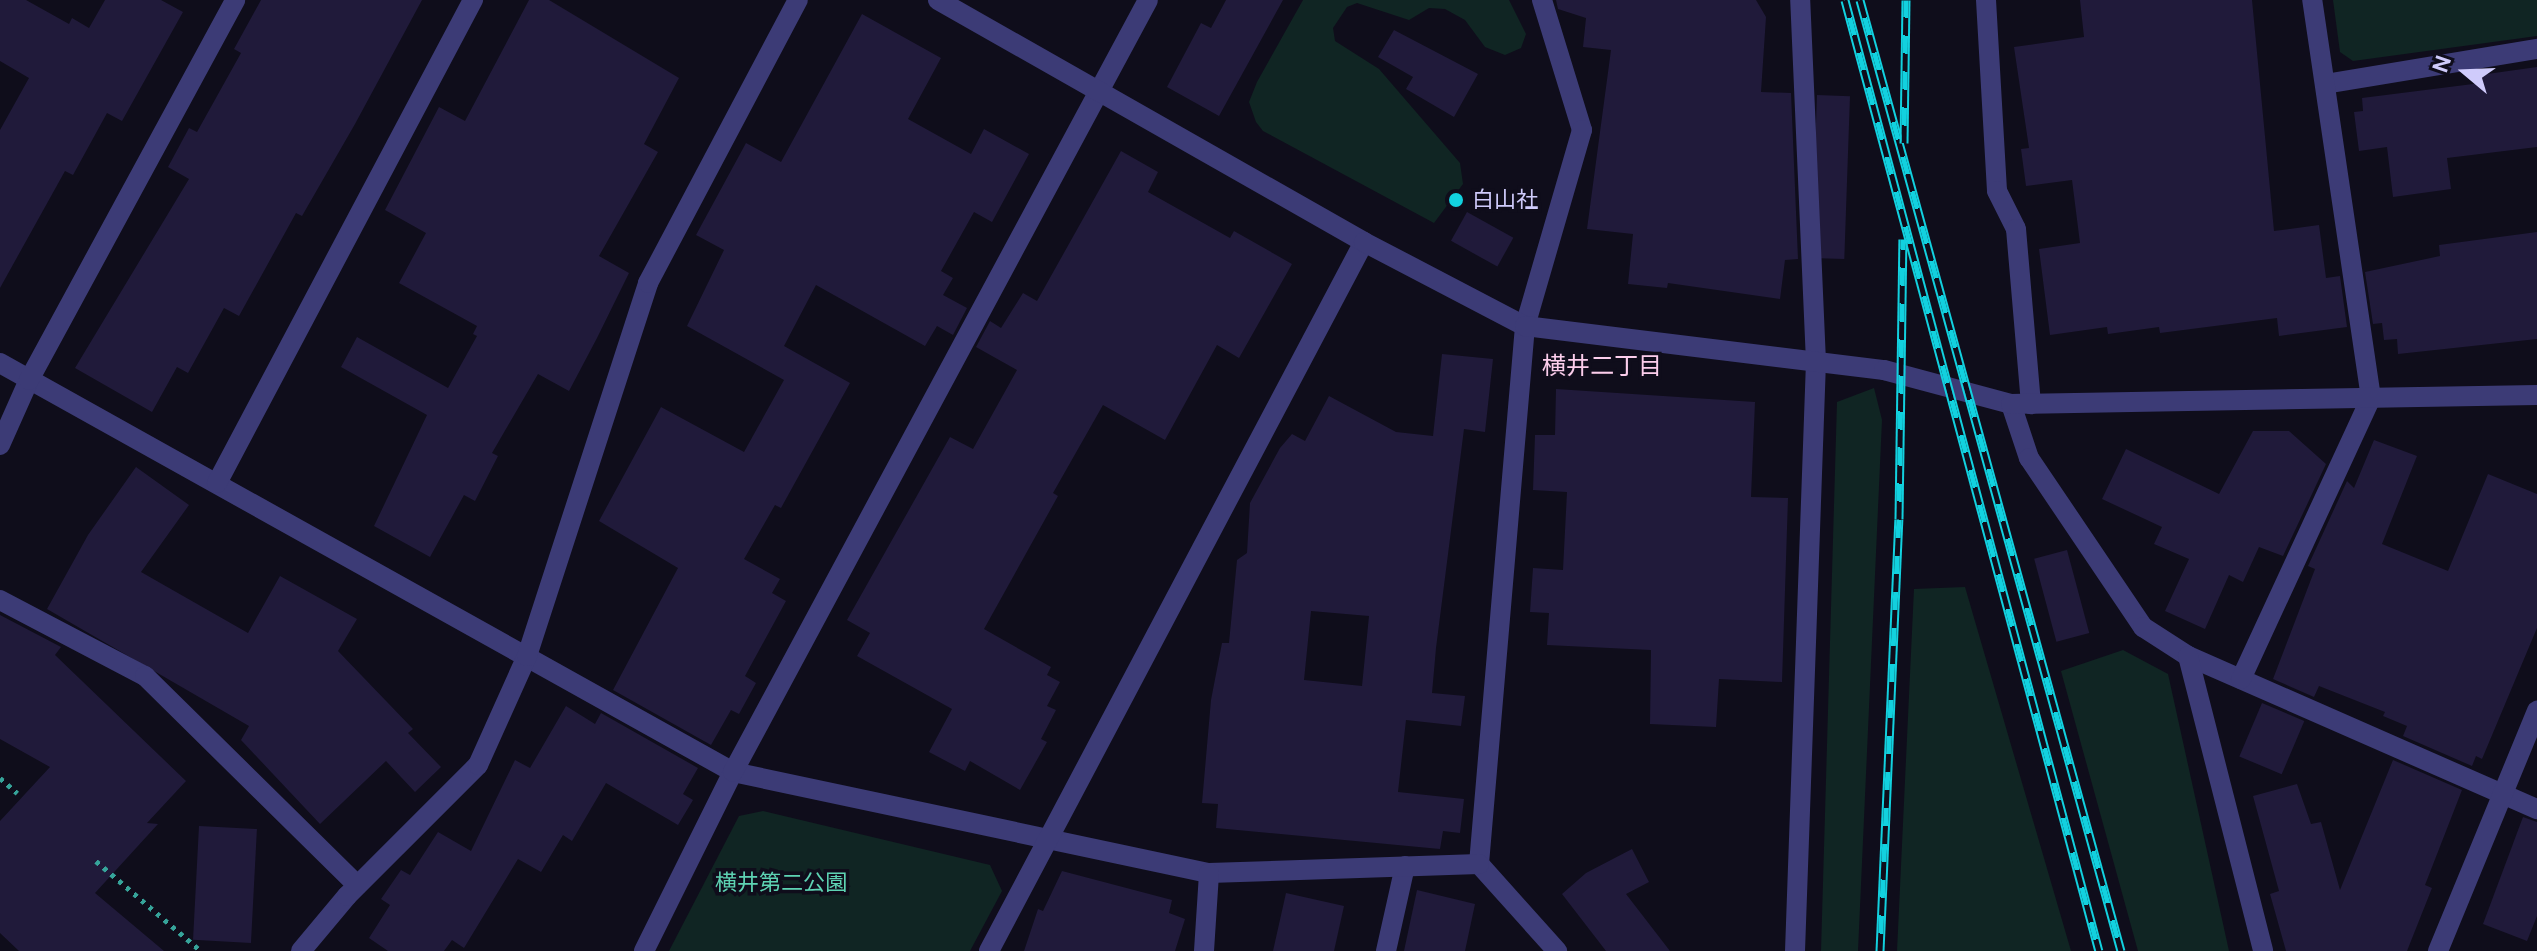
<!DOCTYPE html>
<html>
<head>
<meta charset="utf-8">
<style>
	body { margin:0 }
	#map { position:relative; width:2537px; height:951px; overflow:hidden; background:#0f0d1b; font-family:"DM Sans","Noto Sans JP",sans-serif }
	div>[style] { position:absolute }
	.green>* { inset:0; background:#102523 }
	.building>* { inset:0; background:#201a3a; transform-origin:0 0 }
	.path>* { height:5px; margin-top:-2.5px; transform-origin:0; background:repeating-linear-gradient(90deg,#36a49a 0 4px,transparent 0 10px) }
	.service>* { height:20px; margin:-10px; padding:0 10px; transform-origin:10px; border-radius:10px; background:#3c3b76 }
	.minor>* { height:20px; margin:-10px; padding:0 10px; transform-origin:10px; border-radius:10px; background:#3c3b76 }
	.tertiary>* { height:20px; margin:-10px; padding:0 10px; transform-origin:10px; border-radius:10px; background:#3c3b76 }
	.rail>* { height:9px; margin-top:-4.5px; transform-origin:0; background:repeating-linear-gradient(90deg,#0f0d1b 0 18px,#12d1df 0 36px); box-sizing:border-box; border-block:2px solid #12d1df }
	.dots>* { width:22px; height:22px; translate:-50% -50%; box-sizing:border-box; border:4px solid #0f0d1b; border-radius:50% }
	span { translate:-50% -50%; white-space:nowrap; text-align:center; line-height:1.15; -webkit-text-stroke:7px #0f0d1b; paint-order:stroke }
	.poi-label { font-size:22px; color:#cfcbfb }
	.left { translate:0 -50%; text-align:left }
	.park-label { font-size:22px; color:#5ed3b3 }
	.neighbourhood-label { font-size:24px; color:#fbcdeb }
	.north { position:absolute; left:2425px; top:32px; width:80px; height:80px; -webkit-text-stroke:6px #0f0d1b; paint-order:stroke; rotate:289deg; font-size:22px; font-weight:700; line-height:32px; text-align:center; color:#cfcbfb }
	.north::after { content:''; display:block; margin:auto; width:28px; height:36px; background:#cfcbfb; clip-path:polygon(50% 0,100% 100%,50% 72%,0 100%) }
</style>
</head>
<body>
<div id="map">
	<div class="green">
		<i style="clip-path:polygon(1303px 0,1509px 0,1526px 34px,1521px 48px,1505px 55px,1485px 47px,1465px 20px,1445px 9px,1429px 8px,1409px 20px,1357px 3px,1347px 7px,1333px 28px,1335px 41px,1379px 69px,1460px 163px,1463px 184px,1434px 223px,1263px 131px,1256px 122px,1249px 102px,1257px 82px)"></i>
		<i style="clip-path:polygon(2333px 0,2537px 0,2537px 36px,2353px 61px,2340px 52px)"></i>
		<i style="clip-path:polygon(1874px 388px,1882px 420px,1858px 951px,1821px 951px,1837px 402px)"></i>
		<i style="clip-path:polygon(1965px 587px,2071px 951px,1897px 951px,1914px 589px)"></i>
		<i style="clip-path:polygon(2123px 650px,2168px 674px,2229px 951px,2138px 951px,2061px 671px)"></i>
		<i style="clip-path:polygon(763px 811px,990px 865px,1002px 891px,970px 951px,669px 951px,739px 816px)"></i>
	</div>
	<div class="building">
		<i style="clip-path:polygon(0 0,26px 0,69px 24px,72px 18px,89px 28px,105px 0,161px 0,183px 12px,122px 121px,107px 113px,73px 175px,65px 171px,0 288px,0 130px,29px 78px,0 61px)"></i>
		<i style="clip-path:polygon(261px 0,422px 0,355px 124px,302px 216px,296px 213px,239px 316px,224px 308px,188px 373px,177px 367px,152px 412px,75px 368px,189px 179px,168px 167px,189px 128px,197px 132px,241px 53px,234px 49px)"></i>
		<i style="clip-path:polygon(529px 0,549px 0,679px 78px,644px 144px,658px 152px,599px 256px,629px 273px,597px 338px,569px 391px,538px 374px,492px 453px,498px 456px,475px 501px,464px 495px,430px 557px,374px 526px,427px 415px,341px 367px,357px 337px,448px 388px,477px 336px,473px 334px,477px 326px,399px 283px,426px 233px,385px 210px,439px 107px,465px 121px)"></i>
		<i style="clip-path:polygon(1226px 0,1283px 0,1219px 116px,1167px 87px,1201px 23px,1211px 28px)"></i>
		<i style="clip-path:polygon(1556px 0,1756px 0,1766px 17px,1761px 92px,1791px 93px,1798px 259px,1785px 260px,1780px 299px,1668px 283px,1667px 288px,1628px 284px,1633px 234px,1587px 229px,1611px 50px,1583px 47px,1586px 18px,1558px 9px)"></i>
		<i style="clip-path:polygon(2080px 0,2252px 0,2274px 231px,2319px 225px,2326px 278px,2340px 276px,2347px 327px,2279px 336px,2277px 318px,2160px 333px,2159px 327px,2108px 334px,2107px 327px,2050px 335px,2039px 249px,2080px 243px,2072px 180px,2026px 186px,2021px 149px,2029px 148px,2014px 47px,2084px 37px)"></i>
		<i style="clip-path:polygon(862px 14px,941px 58px,908px 119px,971px 154px,984px 129px,1029px 154px,992px 222px,974px 212px,941px 271px,953px 278px,943px 295px,967px 308px,953px 335px,937px 326px,925px 346px,816px 285px,784px 346px,850px 383px,781px 508px,775px 505px,744px 559px,780px 579px,772px 593px,786px 601px,745px 676px,756px 683px,739px 714px,731px 710px,711px 745px,613px 690px,678px 568px,599px 521px,661px 407px,744px 452px,784px 380px,687px 326px,724px 250px,696px 235px,746px 143px,781px 162px)"></i>
		<i style="clip-path:polygon(1394px 30px,1478px 74px,1454px 117px,1406px 89px,1413px 77px,1378px 57px)"></i>
		<i style="clip-path:polygon(2537px 67px,2537px 147px,2447px 158px,2451px 189px,2393px 197px,2387px 147px,2359px 151px,2354px 112px,2363px 111px,2362px 98px,2481px 83px,2480px 75px)"></i>
		<i style="left:1817px;top:95px;width:33px;height:163px;rotate:2deg"></i>
		<i style="clip-path:polygon(1121px 151px,1158px 172px,1148px 192px,1230px 238px,1234px 231px,1292px 264px,1239px 358px,1217px 345px,1165px 440px,1103px 405px,1053px 493px,1058px 496px,984px 629px,1051px 667px,1047px 675px,1060px 682px,1047px 706px,1056px 710px,1041px 739px,1047px 742px,1020px 790px,970px 761px,965px 771px,929px 752px,952px 709px,857px 656px,870px 633px,847px 620px,950px 437px,973px 449px,1017px 370px,976px 347px,990px 321px,1001px 328px,1023px 293px,1037px 301px)"></i>
		<i style="left:1467px;top:212px;width:53px;height:33px;rotate:29deg"></i>
		<i style="clip-path:polygon(2537px 232px,2537px 339px,2398px 354px,2397px 339px,2384px 340px,2382px 323px,2373px 324px,2365px 272px,2440px 256px,2439px 245px)"></i>
		<i style="clip-path:polygon(evenodd,1442px 354px,1493px 359px,1485px 432px,1464px 429px,1436px 648px,1432px 693px,1465px 696px,1461px 726px,1406px 720px,1398px 792px,1464px 799px,1460px 833px,1443px 831px,1440px 849px,1216px 828px,1218px 804px,1202px 803px,1211px 700px,1222px 643px,1229px 643px,1237px 560px,1247px 553px,1250px 503px,1280px 448px,1292px 434px,1305px 441px,1329px 396px,1396px 432px,1433px 436px,1442px 354px,1311px 611px,1369px 616px,1362px 686px,1304px 680px,1311px 611px)"></i>
		<i style="clip-path:polygon(1556px 389px,1755px 402px,1751px 497px,1788px 498px,1782px 682px,1719px 679px,1716px 727px,1650px 724px,1651px 650px,1547px 645px,1549px 613px,1530px 612px,1533px 568px,1563px 570px,1567px 492px,1533px 490px,1535px 435px,1555px 435px)"></i>
		<i style="clip-path:polygon(2253px 431px,2289px 431px,2326px 464px,2283px 556px,2259px 547px,2243px 582px,2229px 575px,2205px 629px,2165px 611px,2189px 559px,2154px 544px,2162px 527px,2102px 499px,2126px 449px,2219px 494px)"></i>
		<i style="clip-path:polygon(2374px 440px,2417px 456px,2382px 544px,2448px 571px,2488px 474px,2537px 494px,2537px 628px,2482px 759px,2476px 756px,2472px 766px,2403px 736px,2407px 726px,2383px 716px,2385px 712px,2319px 686px,2314px 697px,2273px 679px,2315px 569px,2308px 566px,2347px 481px,2354px 488px)"></i>
		<i style="clip-path:polygon(136px 467px,189px 505px,141px 572px,248px 633px,280px 576px,357px 619px,338px 651px,413px 729px,408px 733px,441px 767px,415px 792px,386px 761px,320px 824px,241px 740px,249px 726px,47px 609px,88px 535px)"></i>
		<i style="left:2067px;top:550px;width:86px;height:34px;rotate:75deg"></i>
		<i style="clip-path:polygon(0 615px,61px 647px,55px 655px,186px 781px,147px 823px,158px 824px,95px 893px,164px 951px,19px 951px,0 933px,0 821px,50px 767px,0 739px)"></i>
		<i style="left:2262px;top:703px;width:46px;height:58px;rotate:23deg"></i>
		<i style="clip-path:polygon(566px 706px,595px 724px,601px 713px,698px 768px,683px 794px,693px 800px,678px 825px,606px 783px,572px 841px,563px 835px,541px 872px,518px 859px,464px 948px,452px 940px,444px 951px,388px 951px,369px 938px,390px 905px,381px 899px,401px 870px,410px 875px,438px 832px,471px 851px,515px 760px,530px 768px)"></i>
		<i style="clip-path:polygon(2393px 760px,2462px 790px,2425px 885px,2432px 888px,2407px 951px,2286px 951px,2270px 894px,2279px 891px,2253px 796px,2297px 784px,2311px 824px,2321px 822px,2340px 890px)"></i>
		<i style="clip-path:polygon(2523px 817px,2537px 822px,2537px 916px,2527px 941px,2483px 924px)"></i>
		<i style="left:199px;top:826px;width:58px;height:114px;rotate:3deg"></i>
		<i style="clip-path:polygon(1632px 849px,1649px 882px,1626px 894px,1670px 951px,1606px 951px,1562px 894px,1586px 873px)"></i>
		<i style="clip-path:polygon(1062px 871px,1172px 900px,1169px 913px,1185px 919px,1175px 951px,1024px 951px,1038px 909px,1043px 911px)"></i>
		<i style="clip-path:polygon(1417px 890px,1475px 904px,1465px 951px,1404px 951px)"></i>
		<i style="clip-path:polygon(1286px 893px,1344px 906px,1334px 951px,1273px 951px)"></i>
	</div>
	<div class="path">
		<i style="left:0;top:778px;width:23px;rotate:41deg"></i>
		<i style="left:96px;top:861px;width:138px;rotate:40.6deg"></i>
	</div>
	<div class="service">
		<i style="left:1386px;top:951px;width:87px;rotate:-77.4deg"></i>
	</div>
	<div class="minor">
		<i style="left:1542px;top:0;width:136px;rotate:72.9deg"></i>
		<i style="left:1582px;top:130px;width:204px;rotate:106.2deg"></i>
		<i style="left:1525px;top:326px;width:540px;rotate:94.89deg"></i>
		<i style="left:1479px;top:864px;width:117px;rotate:48.1deg"></i>
		<i style="left:1986px;top:0;width:191px;rotate:86.7deg"></i>
		<i style="left:1997px;top:191px;width:42px;rotate:63.4deg"></i>
		<i style="left:2016px;top:229px;width:176px;rotate:85.1deg"></i>
		<i style="left:2325px;top:84px;width:215px;rotate:-9.4deg"></i>
		<i style="left:0;top:363px;width:839px;rotate:29.16deg"></i>
		<i style="left:733px;top:772px;width:487px;rotate:12deg"></i>
		<i style="left:1209px;top:873px;width:270px;rotate:-1.9deg"></i>
		<i style="left:2011px;top:404px;width:57px;rotate:71.6deg"></i>
		<i style="left:2029px;top:458px;width:204px;rotate:56deg"></i>
		<i style="left:2143px;top:627px;width:54px;rotate:32.8deg"></i>
		<i style="left:2188px;top:656px;width:381px;rotate:23.7deg"></i>
		<i style="left:0;top:445px;width:71px;rotate:-66deg"></i>
		<i style="left:29px;top:380px;width:432px;rotate:-61.5deg"></i>
		<i style="left:217px;top:483px;width:547px;rotate:-62.08deg"></i>
		<i style="left:0;top:600px;width:164px;rotate:27.7deg"></i>
		<i style="left:145px;top:676px;width:298px;rotate:44.6deg"></i>
		<i style="left:2188px;top:656px;width:304px;rotate:75.7deg"></i>
		<i style="left:2241px;top:679px;width:310px;rotate:-65.2deg"></i>
		<i style="left:2371px;top:398px;width:402px;rotate:-98.4deg"></i>
		<i style="left:301px;top:951px;width:72px;rotate:-50.1deg"></i>
		<i style="left:347px;top:896px;width:185px;rotate:-45deg"></i>
		<i style="left:478px;top:765px;width:120px;rotate:-65.8deg"></i>
		<i style="left:527px;top:656px;width:392px;rotate:-72deg"></i>
		<i style="left:648px;top:283px;width:320px;rotate:-62.1deg"></i>
		<i style="left:644px;top:951px;width:200px;rotate:-63.6deg"></i>
		<i style="left:733px;top:772px;width:876px;rotate:-61.74deg"></i>
		<i style="left:989px;top:951px;width:802px;rotate:-62.13deg"></i>
		<i style="left:1204px;top:951px;width:78px;rotate:-86.3deg"></i>
		<i style="left:1795px;top:951px;width:589px;rotate:-87.96deg"></i>
		<i style="left:1816px;top:362px;width:362px;rotate:-92.5deg"></i>
		<i style="left:2438px;top:951px;width:260px;rotate:-67.6deg"></i>
	</div>
	<div class="tertiary">
		<i style="left:938px;top:0;width:490px;rotate:29.6deg"></i>
		<i style="left:1364px;top:242px;width:182px;rotate:27.6deg"></i>
		<i style="left:1525px;top:326px;width:362px;rotate:7deg"></i>
		<i style="left:1884px;top:370px;width:131px;rotate:15deg"></i>
		<i style="left:2011px;top:404px;width:526px;rotate:-0.98deg"></i>
	</div>
	<div class="rail">
		<i style="left:1845px;top:0;width:984px;rotate:75.05deg"></i>
		<i style="left:1860px;top:0;width:986px;rotate:74.65deg"></i>
		<i style="left:1904px;top:143px;width:143px;rotate:-89.2deg"></i>
		<i style="left:1880px;top:951px;width:432px;rotate:-87.5deg"></i>
		<i style="left:1899px;top:519px;width:280px;rotate:-89.2deg"></i>
	</div>
	<div class="dots">
		<i style="left:1456px;top:200px;background:#12d1df"></i>
	</div>
	<div class="poi-label">
		<span class="left" style="left:1472px;top:200px">白山社</span>
	</div>
	<div class="park-label">
		<span style="left:781px;top:883px">横井第二公園</span>
	</div>
	<div class="neighbourhood-label">
		<span style="left:1602px;top:366px">横井二丁目</span>
	</div>
	<div class="north">N</div>
</div>
</body>
</html>
